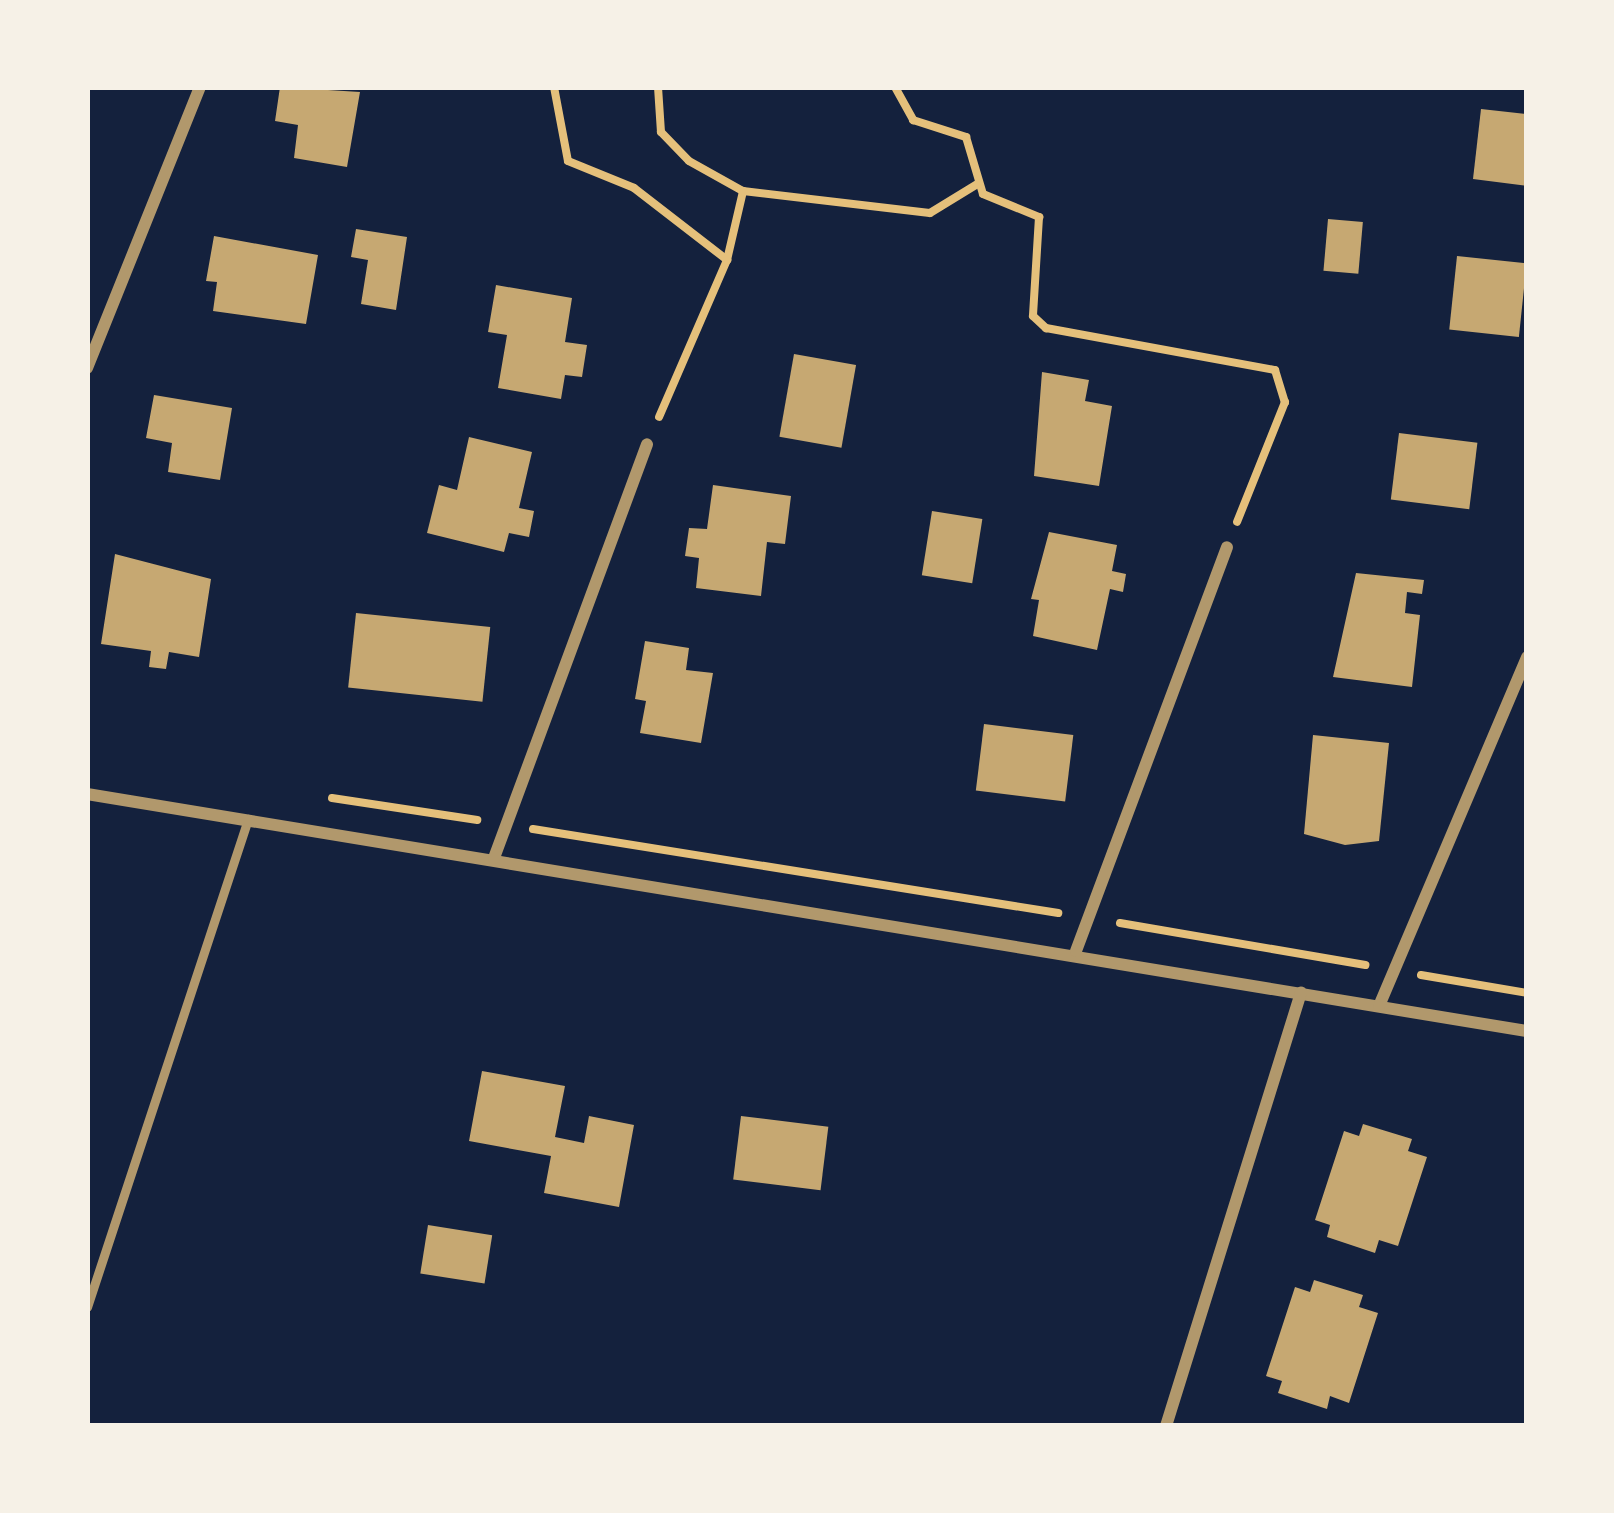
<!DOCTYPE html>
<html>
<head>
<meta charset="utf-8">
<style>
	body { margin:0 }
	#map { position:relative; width:1614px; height:1513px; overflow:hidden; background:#14213d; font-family:"IBM Plex Sans",sans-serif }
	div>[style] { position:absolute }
	.building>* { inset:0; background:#c6a872; transform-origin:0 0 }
	.path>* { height:8px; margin:-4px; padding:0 4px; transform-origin:4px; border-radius:4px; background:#e5c07b }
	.service>* { height:9px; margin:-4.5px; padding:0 4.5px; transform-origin:4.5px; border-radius:4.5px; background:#b1986c }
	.minor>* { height:12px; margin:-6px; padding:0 6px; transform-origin:6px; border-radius:6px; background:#b1986c }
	span { translate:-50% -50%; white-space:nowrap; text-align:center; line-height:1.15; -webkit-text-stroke:9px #f6f1e7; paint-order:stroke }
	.frame { position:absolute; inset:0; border:90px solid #f6f1e7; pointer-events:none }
</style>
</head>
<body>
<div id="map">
	<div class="building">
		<i style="clip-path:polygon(280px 87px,360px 92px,347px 167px,294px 158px,298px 125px,275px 121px)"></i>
		<i style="clip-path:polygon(1481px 109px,1527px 114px,1527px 186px,1473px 179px)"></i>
		<i style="left:1328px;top:219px;width:35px;height:52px;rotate:5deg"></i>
		<i style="clip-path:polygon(356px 229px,407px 237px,396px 310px,361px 304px,368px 260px,351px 257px)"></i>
		<i style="clip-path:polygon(214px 236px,318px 255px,306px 324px,213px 311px,217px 282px,206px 281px)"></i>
		<i style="left:1457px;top:256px;width:70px;height:74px;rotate:6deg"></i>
		<i style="clip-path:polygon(496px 285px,572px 298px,565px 342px,587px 345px,582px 377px,565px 375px,561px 399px,498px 388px,507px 335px,488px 332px)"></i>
		<i style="left:794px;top:354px;width:63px;height:84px;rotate:10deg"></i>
		<i style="clip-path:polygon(1042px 372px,1089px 380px,1085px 401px,1112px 406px,1099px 486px,1034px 476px)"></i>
		<i style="clip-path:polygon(154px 395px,232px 408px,220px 480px,168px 472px,172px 443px,146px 438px)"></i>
		<i style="left:1399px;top:433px;width:79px;height:67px;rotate:7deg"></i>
		<i style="clip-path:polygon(469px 437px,532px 452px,519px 508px,534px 511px,529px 537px,509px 533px,504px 552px,427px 533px,439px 485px,457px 490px)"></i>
		<i style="clip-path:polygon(713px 485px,791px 496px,785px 544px,767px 542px,761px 596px,696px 588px,699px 558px,685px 556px,689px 528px,707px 529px)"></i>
		<i style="left:932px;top:511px;width:51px;height:65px;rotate:9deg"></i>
		<i style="clip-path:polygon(1049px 532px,1117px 545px,1112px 571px,1126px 574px,1123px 592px,1110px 589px,1097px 650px,1033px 636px,1039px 600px,1031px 599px)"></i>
		<i style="clip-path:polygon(115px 554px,211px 579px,199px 657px,169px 652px,166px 669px,149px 667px,151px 651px,101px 644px)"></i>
		<i style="clip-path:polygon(1356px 573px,1424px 580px,1422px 594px,1407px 592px,1405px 613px,1420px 615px,1412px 687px,1333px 677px)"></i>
		<i style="left:356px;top:613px;width:135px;height:75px;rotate:6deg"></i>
		<i style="clip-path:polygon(645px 641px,689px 648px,686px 670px,713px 673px,701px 743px,640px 733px,646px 701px,635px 699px)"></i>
		<i style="left:984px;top:724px;width:90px;height:67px;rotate:7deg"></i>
		<i style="clip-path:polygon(1313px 735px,1389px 743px,1379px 841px,1345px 845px,1304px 834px)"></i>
		<i style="clip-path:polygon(482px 1071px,565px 1086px,555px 1137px,584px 1143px,589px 1116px,634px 1125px,619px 1207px,544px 1193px,551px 1156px,469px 1141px)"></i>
		<i style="left:741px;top:1116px;width:88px;height:64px;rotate:7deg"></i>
		<i style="clip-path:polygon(1363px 1124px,1412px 1139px,1408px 1151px,1427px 1157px,1398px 1246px,1379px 1240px,1375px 1253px,1327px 1237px,1330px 1225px,1315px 1220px,1344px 1131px,1359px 1136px)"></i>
		<i style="left:428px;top:1225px;width:65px;height:49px;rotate:9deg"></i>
		<i style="clip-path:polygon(1314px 1280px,1363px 1295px,1359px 1307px,1378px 1313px,1349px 1403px,1330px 1396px,1327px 1409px,1278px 1393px,1282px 1381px,1266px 1376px,1295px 1287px,1310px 1292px)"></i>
	</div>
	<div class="path">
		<i style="left:554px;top:87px;width:75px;rotate:79.3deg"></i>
		<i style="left:568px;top:161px;width:71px;rotate:22.2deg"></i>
		<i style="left:634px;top:188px;width:118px;rotate:37.7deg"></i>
		<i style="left:727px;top:260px;width:171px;rotate:113.4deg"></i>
		<i style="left:658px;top:87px;width:45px;rotate:86.2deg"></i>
		<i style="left:661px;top:132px;width:40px;rotate:46deg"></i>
		<i style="left:689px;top:161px;width:62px;rotate:29.1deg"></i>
		<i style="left:895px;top:87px;width:38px;rotate:61deg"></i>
		<i style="left:913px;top:120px;width:56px;rotate:17.8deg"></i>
		<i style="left:966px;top:137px;width:59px;rotate:73.4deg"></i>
		<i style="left:983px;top:194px;width:61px;rotate:22.3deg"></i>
		<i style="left:1039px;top:217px;width:99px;rotate:93.5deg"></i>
		<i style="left:1033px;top:316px;width:18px;rotate:43deg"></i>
		<i style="left:1046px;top:328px;width:233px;rotate:10.4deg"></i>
		<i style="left:1275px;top:370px;width:34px;rotate:73deg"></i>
		<i style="left:1285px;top:402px;width:129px;rotate:111.8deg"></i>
		<i style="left:727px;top:260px;width:71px;rotate:-76.9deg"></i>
		<i style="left:743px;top:191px;width:188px;rotate:6.7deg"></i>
		<i style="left:930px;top:213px;width:57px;rotate:-31.5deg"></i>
		<i style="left:332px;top:798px;width:147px;rotate:8.6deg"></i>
		<i style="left:533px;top:829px;width:532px;rotate:9.09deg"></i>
		<i style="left:1120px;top:923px;width:249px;rotate:9.7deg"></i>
		<i style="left:1421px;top:975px;width:108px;rotate:9.6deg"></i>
	</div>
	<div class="service">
		<i style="left:87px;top:1307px;width:514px;rotate:-71.74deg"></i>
	</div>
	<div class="minor">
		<i style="left:87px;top:368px;width:303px;rotate:-68.1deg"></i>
		<i style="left:87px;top:794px;width:1459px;rotate:9.35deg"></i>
		<i style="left:494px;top:858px;width:441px;rotate:-69.7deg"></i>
		<i style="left:1076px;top:951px;width:431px;rotate:-69.5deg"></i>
		<i style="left:1379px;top:1006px;width:379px;rotate:-67deg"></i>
		<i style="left:1166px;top:1426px;width:454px;rotate:-72.7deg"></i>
	</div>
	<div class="frame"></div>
</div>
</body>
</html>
